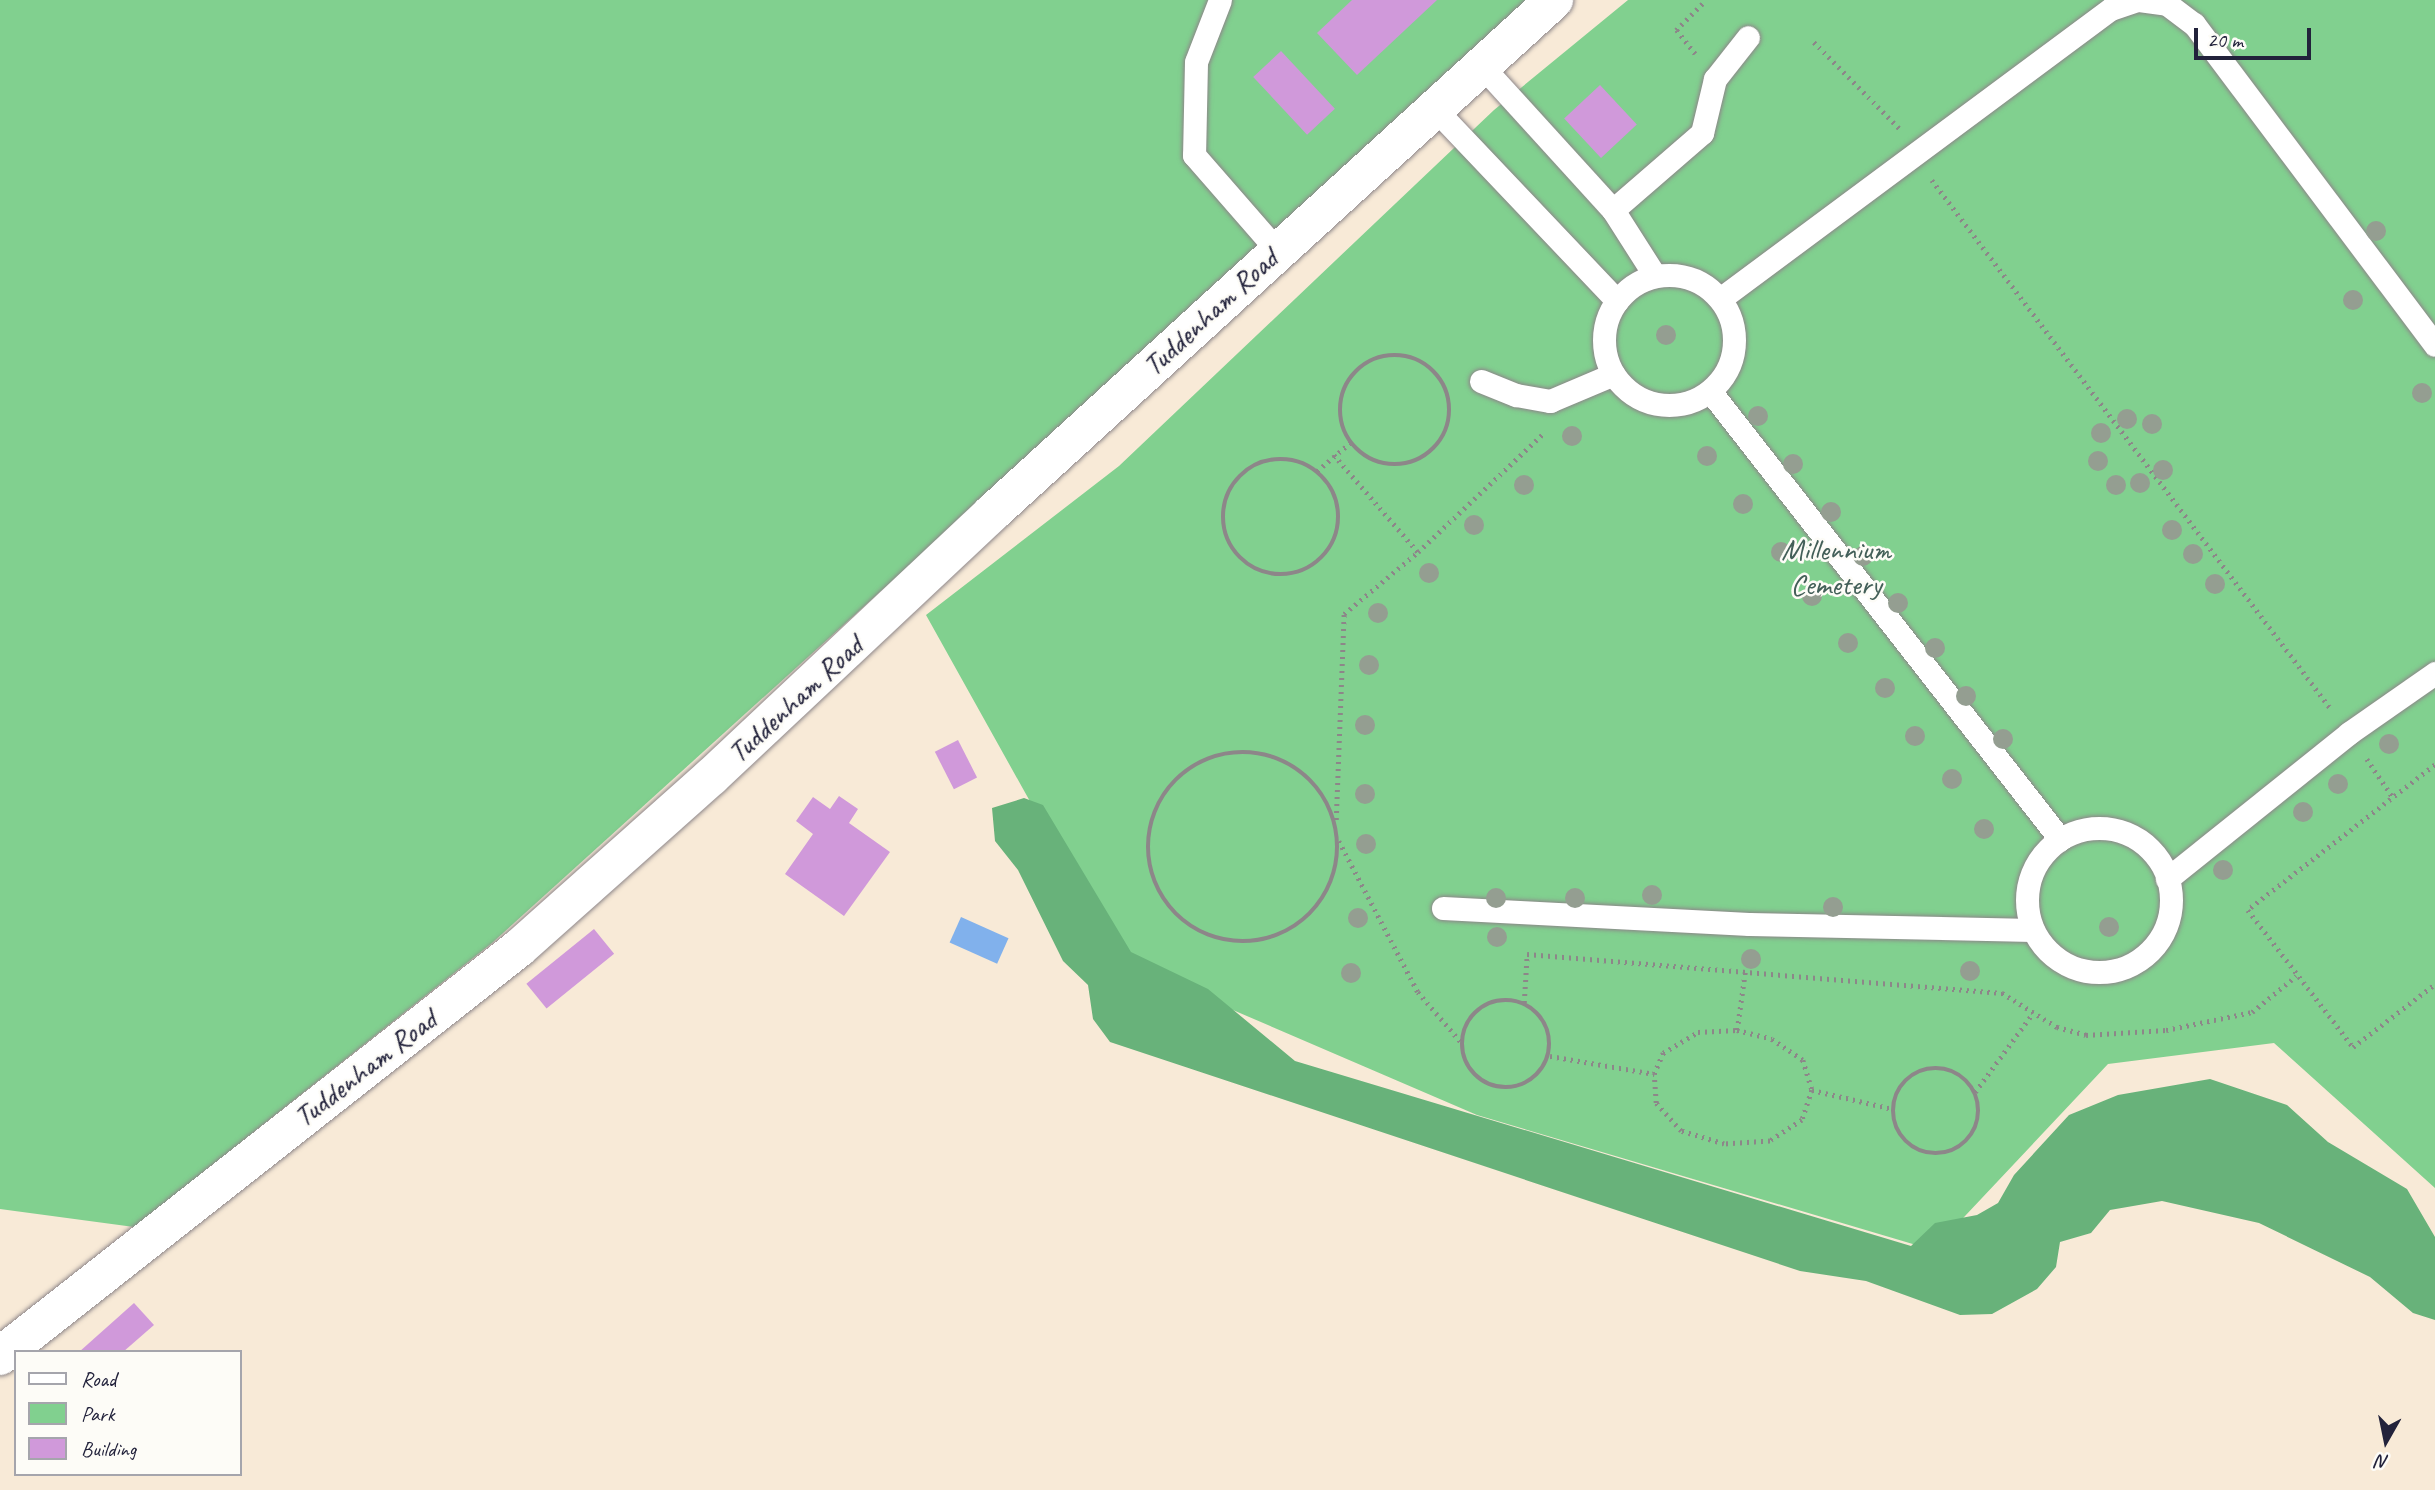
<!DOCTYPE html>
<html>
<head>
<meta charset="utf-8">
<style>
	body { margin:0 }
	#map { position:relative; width:2435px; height:1490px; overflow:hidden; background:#f8ead7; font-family:Caveat,sans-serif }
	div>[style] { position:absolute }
	.green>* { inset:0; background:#81d08f }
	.forest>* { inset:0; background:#68b27a }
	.water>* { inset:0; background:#81b1ec; transform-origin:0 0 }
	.building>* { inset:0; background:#d099da; transform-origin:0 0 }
	.path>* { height:4.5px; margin-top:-2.25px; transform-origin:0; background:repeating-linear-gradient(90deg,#8d8689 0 2px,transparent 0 7px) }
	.path>.ring { margin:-2.25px; padding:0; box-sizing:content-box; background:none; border:4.5px solid #8d8689; border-radius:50% }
	.roads { filter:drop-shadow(0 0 2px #8d8689) drop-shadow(0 0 2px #8d8689) }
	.lane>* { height:23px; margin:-11.5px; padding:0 11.5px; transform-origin:11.5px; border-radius:11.5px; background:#fff }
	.lane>.ring { margin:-11.5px; padding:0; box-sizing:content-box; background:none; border:23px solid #fff; border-radius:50% }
	.secondary>* { height:38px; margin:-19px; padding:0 19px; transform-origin:19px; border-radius:19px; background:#fff }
	.trees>* { width:20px; height:20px; margin:-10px; border-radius:50%; background:#949e91 }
	span { translate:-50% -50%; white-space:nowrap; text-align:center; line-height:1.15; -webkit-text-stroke:5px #fdfcf7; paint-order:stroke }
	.street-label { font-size:30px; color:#22223b }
	.park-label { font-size:30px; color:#435f58 }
	.legend { position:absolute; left:14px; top:1350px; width:228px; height:126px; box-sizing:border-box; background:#fdfcf7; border:2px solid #a5a5ac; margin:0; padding:9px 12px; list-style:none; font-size:21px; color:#22223b }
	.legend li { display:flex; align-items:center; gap:14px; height:35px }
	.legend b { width:35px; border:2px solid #a5a5ac }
	.north { position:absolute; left:2351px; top:1406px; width:70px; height:70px; -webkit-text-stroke:5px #fdfcf7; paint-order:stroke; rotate:189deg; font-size:19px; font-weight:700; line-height:28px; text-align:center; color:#22223b }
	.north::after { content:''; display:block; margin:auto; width:24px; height:32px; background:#22223b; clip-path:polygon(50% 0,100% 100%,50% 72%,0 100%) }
	.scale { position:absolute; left:2194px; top:28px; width:117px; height:32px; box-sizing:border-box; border:4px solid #22223b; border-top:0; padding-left:9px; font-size:21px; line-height:24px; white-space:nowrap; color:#22223b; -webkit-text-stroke:5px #fdfcf7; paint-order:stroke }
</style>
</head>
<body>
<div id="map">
	<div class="green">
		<i style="clip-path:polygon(0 0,1534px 0,492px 943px,134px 1227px,0 1209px)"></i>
		<i style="clip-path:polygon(1628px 0,2435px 0,2435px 1188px,2274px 1043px,2108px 1064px,1933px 1250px,1477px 1115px,1119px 961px,926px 615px,1119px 466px,1494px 110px)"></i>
	</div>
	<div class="forest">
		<i style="clip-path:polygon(1024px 798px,1043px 805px,1131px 952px,1208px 989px,1295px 1061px,1911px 1246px,1935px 1223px,1977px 1215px,1998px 1203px,2014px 1175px,2069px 1115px,2118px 1095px,2210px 1079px,2287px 1105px,2328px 1142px,2407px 1189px,2435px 1237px,2435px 1320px,2413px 1313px,2370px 1277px,2259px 1223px,2162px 1201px,2110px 1210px,2091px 1233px,2060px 1242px,2056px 1267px,2037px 1289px,1992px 1314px,1960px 1315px,1866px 1281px,1800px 1271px,1110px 1042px,1093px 1019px,1088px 985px,1063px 961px,1018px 870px,995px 841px,992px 808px)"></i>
	</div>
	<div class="water">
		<i style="left:961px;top:917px;width:52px;height:28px;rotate:24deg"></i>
	</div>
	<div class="building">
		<i style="clip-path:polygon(1352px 0,1437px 0,1357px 75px,1317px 33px)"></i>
		<i style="left:1281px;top:51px;width:79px;height:38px;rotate:47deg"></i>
		<i style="left:1600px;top:85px;width:54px;height:49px;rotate:47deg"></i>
		<i style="left:958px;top:740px;width:42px;height:26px;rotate:63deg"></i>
		<i style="clip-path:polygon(839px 796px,858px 809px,849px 823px,890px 852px,844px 916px,785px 874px,813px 834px,796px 821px,813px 797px,830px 809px)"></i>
		<i style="left:594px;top:929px;width:32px;height:87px;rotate:51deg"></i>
		<i style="clip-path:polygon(134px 1303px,154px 1325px,123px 1352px,79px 1352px)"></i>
	</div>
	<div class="path">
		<i style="left:1814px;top:42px;width:122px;rotate:45.3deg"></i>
		<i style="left:1695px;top:54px;width:31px;rotate:-128deg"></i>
		<i style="left:1676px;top:30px;width:42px;rotate:-45deg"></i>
		<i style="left:1932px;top:180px;width:663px;rotate:52.97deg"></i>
		<i class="ring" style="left:1340px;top:355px;width:105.5px;height:105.5px"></i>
		<i style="left:1334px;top:455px;width:128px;rotate:49.1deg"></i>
		<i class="ring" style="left:1223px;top:459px;width:111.5px;height:111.5px"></i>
		<i style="left:1317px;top:471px;width:43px;rotate:-40.3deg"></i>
		<i class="ring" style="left:1148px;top:752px;width:185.5px;height:185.5px"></i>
		<i style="left:2367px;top:759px;width:45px;rotate:56deg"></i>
		<i style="left:2435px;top:765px;width:237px;rotate:142.2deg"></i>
		<i style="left:2248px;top:910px;width:173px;rotate:52.5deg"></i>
		<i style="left:2353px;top:1047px;width:103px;rotate:-37.5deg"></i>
		<i style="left:1336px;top:820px;width:206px;rotate:-87.8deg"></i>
		<i style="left:1344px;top:614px;width:97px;rotate:-40deg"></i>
		<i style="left:1418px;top:552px;width:175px;rotate:-43.4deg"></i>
		<i style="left:1339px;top:841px;width:170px;rotate:62.4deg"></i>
		<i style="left:1418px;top:992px;width:66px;rotate:49.3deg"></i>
		<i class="ring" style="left:1462px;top:1000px;width:83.5px;height:83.5px"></i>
		<i style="left:1524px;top:1003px;width:49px;rotate:-86.5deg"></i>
		<i style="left:1527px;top:954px;width:477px;rotate:4.7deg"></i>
		<i style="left:2002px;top:993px;width:65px;rotate:31.7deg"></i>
		<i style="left:2057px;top:1027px;width:30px;rotate:15deg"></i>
		<i style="left:2086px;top:1035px;width:80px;rotate:-3.6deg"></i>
		<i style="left:2166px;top:1030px;width:88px;rotate:-11.8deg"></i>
		<i style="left:2252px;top:1012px;width:57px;rotate:-39.3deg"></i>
		<i style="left:1737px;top:1030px;width:36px;rotate:14deg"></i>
		<i style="left:1772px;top:1039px;width:37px;rotate:34deg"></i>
		<i style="left:1803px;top:1060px;width:31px;rotate:73deg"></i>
		<i style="left:1812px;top:1090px;width:32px;rotate:108deg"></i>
		<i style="left:1802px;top:1120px;width:38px;rotate:147deg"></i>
		<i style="left:1770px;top:1141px;width:46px;rotate:176.3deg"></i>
		<i style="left:1724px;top:1144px;width:45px;rotate:-163.2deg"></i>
		<i style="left:1681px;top:1131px;width:38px;rotate:-132deg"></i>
		<i style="left:1656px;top:1103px;width:29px;rotate:-94deg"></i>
		<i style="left:1654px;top:1074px;width:23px;rotate:-67deg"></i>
		<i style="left:1663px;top:1053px;width:41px;rotate:-31deg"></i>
		<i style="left:1698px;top:1032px;width:39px;rotate:-3deg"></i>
		<i style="left:1737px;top:1030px;width:59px;rotate:-82.1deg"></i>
		<i style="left:1550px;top:1056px;width:106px;rotate:9.8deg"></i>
		<i class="ring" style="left:1893px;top:1068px;width:81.5px;height:81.5px"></i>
		<i style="left:1812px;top:1090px;width:83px;rotate:13.2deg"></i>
		<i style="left:1975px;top:1092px;width:98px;rotate:-53.7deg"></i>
	</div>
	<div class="roads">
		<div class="lane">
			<i style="left:1220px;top:0;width:66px;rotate:111.2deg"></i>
			<i style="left:1196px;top:62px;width:93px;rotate:91.2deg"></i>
			<i style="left:1194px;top:155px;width:126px;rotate:48.9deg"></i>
			<i style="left:2139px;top:0;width:28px;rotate:8deg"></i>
			<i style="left:2167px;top:4px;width:34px;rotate:37deg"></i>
			<i style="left:2194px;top:24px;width:401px;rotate:53.1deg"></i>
			<i style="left:1481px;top:65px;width:196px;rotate:47.7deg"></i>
			<i style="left:1613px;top:210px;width:78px;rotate:57.5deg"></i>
			<i style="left:1434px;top:108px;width:266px;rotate:46.5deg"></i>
			<i style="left:1613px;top:210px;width:118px;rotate:-40.9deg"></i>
			<i style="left:1702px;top:133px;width:56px;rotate:-76.5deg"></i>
			<i style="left:1715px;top:79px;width:53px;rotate:-51.8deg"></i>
			<i class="ring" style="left:1604px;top:275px;width:107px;height:107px"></i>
			<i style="left:1720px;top:299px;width:487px;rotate:-36.6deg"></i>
			<i style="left:2111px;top:9px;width:28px;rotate:-19deg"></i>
			<i style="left:1481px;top:381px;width:38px;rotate:22deg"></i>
			<i style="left:1516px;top:395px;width:35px;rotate:10deg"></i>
			<i style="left:1550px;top:401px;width:69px;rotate:-22.9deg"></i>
			<i style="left:1710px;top:391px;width:569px;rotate:52deg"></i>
			<i class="ring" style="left:2027px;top:828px;width:121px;height:121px"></i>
			<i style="left:2167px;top:879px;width:233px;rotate:-38.7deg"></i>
			<i style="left:2349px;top:733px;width:105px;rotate:-34.9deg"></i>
			<i style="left:1443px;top:908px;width:306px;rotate:3deg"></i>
			<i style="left:1749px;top:924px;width:284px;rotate:1.2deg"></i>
		</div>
		<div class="secondary">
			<i style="left:0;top:1356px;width:660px;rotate:-38.17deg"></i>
			<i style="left:519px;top:948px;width:257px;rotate:-41.7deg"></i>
			<i style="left:711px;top:777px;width:386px;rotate:-43.2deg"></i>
			<i style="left:992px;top:513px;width:761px;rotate:-42.39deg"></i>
		</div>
	</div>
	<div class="trees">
		<i style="left:2376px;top:231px"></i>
		<i style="left:2353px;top:300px"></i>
		<i style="left:1666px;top:335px"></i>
		<i style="left:2422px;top:393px"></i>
		<i style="left:1758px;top:416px"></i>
		<i style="left:2127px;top:419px"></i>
		<i style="left:2152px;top:424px"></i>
		<i style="left:2101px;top:433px"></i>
		<i style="left:1572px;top:436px"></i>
		<i style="left:1707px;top:456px"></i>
		<i style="left:2098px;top:461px"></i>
		<i style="left:1793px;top:464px"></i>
		<i style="left:2163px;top:470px"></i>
		<i style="left:2140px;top:483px"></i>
		<i style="left:1524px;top:485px"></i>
		<i style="left:2116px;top:485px"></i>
		<i style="left:1743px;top:504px"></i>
		<i style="left:1831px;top:512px"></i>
		<i style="left:1474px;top:525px"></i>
		<i style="left:2172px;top:530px"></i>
		<i style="left:1781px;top:552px"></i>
		<i style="left:2193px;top:554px"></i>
		<i style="left:1863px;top:556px"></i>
		<i style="left:1429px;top:573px"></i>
		<i style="left:2215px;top:584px"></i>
		<i style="left:1812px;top:596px"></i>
		<i style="left:1898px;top:603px"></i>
		<i style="left:1378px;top:613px"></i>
		<i style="left:1848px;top:643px"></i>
		<i style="left:1935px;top:648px"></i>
		<i style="left:1369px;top:665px"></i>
		<i style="left:1885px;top:688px"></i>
		<i style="left:1966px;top:696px"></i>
		<i style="left:1365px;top:725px"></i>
		<i style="left:1915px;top:736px"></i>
		<i style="left:2003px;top:739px"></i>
		<i style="left:2389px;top:744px"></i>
		<i style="left:1952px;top:779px"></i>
		<i style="left:2338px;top:784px"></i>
		<i style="left:1365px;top:794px"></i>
		<i style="left:2303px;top:812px"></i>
		<i style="left:1984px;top:829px"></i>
		<i style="left:1366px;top:844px"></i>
		<i style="left:2223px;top:870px"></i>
		<i style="left:1652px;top:895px"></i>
		<i style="left:1496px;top:898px"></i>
		<i style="left:1575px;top:898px"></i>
		<i style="left:1833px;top:907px"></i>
		<i style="left:1358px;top:918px"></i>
		<i style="left:2109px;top:927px"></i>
		<i style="left:1497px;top:937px"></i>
		<i style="left:1751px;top:959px"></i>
		<i style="left:1970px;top:971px"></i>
		<i style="left:1351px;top:973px"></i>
	</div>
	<div class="street-label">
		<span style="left:1210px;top:312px;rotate:-43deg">Tuddenham Road</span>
		<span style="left:795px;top:699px;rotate:-43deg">Tuddenham Road</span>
		<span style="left:365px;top:1068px;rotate:-38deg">Tuddenham Road</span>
	</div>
	<div class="park-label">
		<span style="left:1836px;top:566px">Millennium<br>Cemetery</span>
	</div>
	<ul class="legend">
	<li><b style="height:9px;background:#fff"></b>Road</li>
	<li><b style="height:19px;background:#81d08f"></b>Park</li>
	<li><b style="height:19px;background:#d099da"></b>Building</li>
	</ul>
	<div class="north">N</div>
	<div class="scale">20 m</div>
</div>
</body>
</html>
